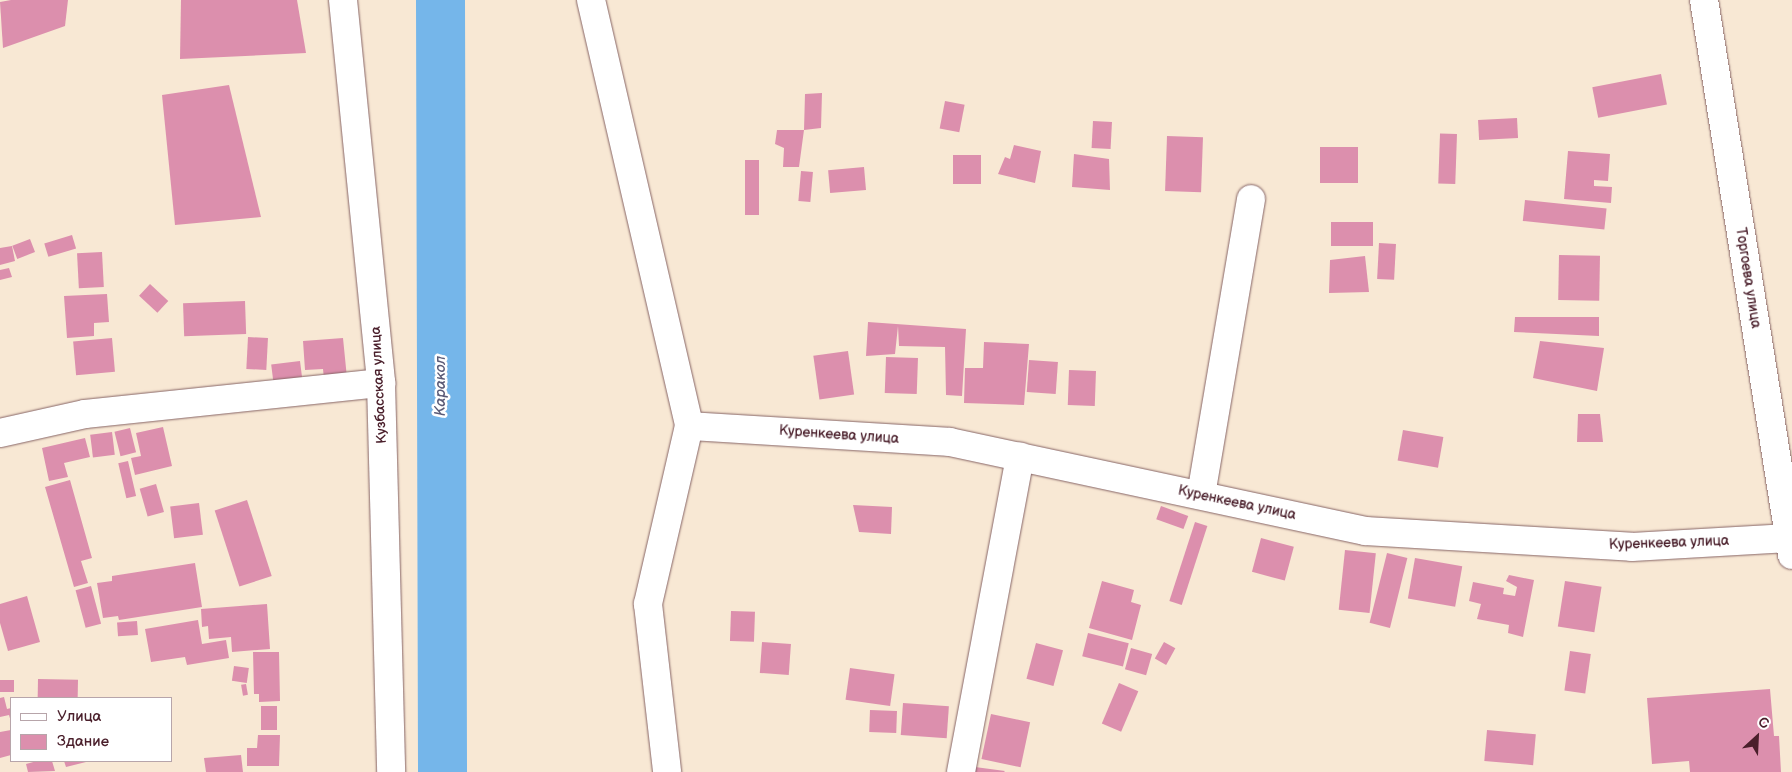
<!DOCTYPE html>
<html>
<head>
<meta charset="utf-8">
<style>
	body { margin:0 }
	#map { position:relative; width:1792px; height:772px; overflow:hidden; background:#f8e8d4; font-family:"Balsamiq Sans",sans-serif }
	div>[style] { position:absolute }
	.river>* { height:49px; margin:-24.5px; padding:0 24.5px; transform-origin:24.5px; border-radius:24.5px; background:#75b6ea }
	.building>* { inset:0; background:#dc8fad; transform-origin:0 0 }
	.roads { filter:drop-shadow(0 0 1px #876566) drop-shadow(0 0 1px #876566) }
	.minor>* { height:28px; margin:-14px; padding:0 14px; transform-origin:14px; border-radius:14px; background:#fff }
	span { translate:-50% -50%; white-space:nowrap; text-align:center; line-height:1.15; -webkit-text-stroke:5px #fff; paint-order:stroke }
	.street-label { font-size:14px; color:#4a1f2b }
	.water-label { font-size:15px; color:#5b5b77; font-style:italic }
	.legend { position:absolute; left:10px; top:697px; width:162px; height:65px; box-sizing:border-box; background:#fff; border:1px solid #b7a5aa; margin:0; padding:6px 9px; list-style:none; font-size:15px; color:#4a1f2b }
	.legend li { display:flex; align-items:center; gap:10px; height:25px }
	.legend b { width:25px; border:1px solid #b7a5aa }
	.north { position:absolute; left:1732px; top:712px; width:50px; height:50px; -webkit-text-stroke:4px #fff; paint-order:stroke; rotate:25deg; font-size:14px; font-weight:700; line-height:20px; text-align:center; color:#4a1f2b }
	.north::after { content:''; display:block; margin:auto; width:18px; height:22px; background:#4a1f2b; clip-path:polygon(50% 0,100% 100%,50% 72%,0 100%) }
</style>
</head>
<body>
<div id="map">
	<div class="river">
		<i style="left:440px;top:0;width:772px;rotate:89.85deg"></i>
	</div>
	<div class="building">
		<i style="clip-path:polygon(11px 0,68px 0,65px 26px,3px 48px,0 2px)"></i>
		<i style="clip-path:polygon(181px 0,297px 0,306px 53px,180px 59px)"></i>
		<i style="left:1661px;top:74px;width:31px;height:70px;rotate:79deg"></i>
		<i style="clip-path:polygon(229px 85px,261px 217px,175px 225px,162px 95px)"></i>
		<i style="clip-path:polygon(822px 93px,821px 128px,804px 130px,799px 167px,783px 167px,784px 148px,775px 144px,777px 130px,804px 130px,805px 94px)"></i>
		<i style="left:945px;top:101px;width:20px;height:28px;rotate:11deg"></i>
		<i style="left:1517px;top:118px;width:20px;height:39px;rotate:87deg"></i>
		<i style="left:1093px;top:121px;width:19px;height:27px;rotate:3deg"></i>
		<i style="left:1457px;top:134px;width:50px;height:17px;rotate:92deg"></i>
		<i style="left:1167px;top:136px;width:36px;height:55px;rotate:2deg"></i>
		<i style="clip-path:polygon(1014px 145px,1041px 151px,1035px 183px,998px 174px,1005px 157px,1010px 159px)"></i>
		<i style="left:1320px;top:147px;width:38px;height:36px"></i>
		<i style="clip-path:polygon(1568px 151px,1610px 154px,1608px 181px,1594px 180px,1594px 186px,1612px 187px,1611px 203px,1564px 199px)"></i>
		<i style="clip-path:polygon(1074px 154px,1109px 159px,1110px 190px,1072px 187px)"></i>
		<i style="left:953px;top:155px;width:28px;height:29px"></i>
		<i style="left:745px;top:160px;width:14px;height:55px"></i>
		<i style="left:864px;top:167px;width:23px;height:36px;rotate:85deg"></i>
		<i style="left:801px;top:171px;width:12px;height:30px;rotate:5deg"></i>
		<i style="left:1525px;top:200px;width:82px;height:21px;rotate:6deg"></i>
		<i style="left:1331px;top:222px;width:42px;height:24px"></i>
		<i style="left:72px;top:235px;width:14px;height:29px;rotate:73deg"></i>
		<i style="left:30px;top:239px;width:14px;height:19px;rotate:69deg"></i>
		<i style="left:1379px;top:243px;width:17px;height:36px;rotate:3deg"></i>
		<i style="clip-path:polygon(12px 246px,15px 261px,0 265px,0 248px)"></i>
		<i style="left:102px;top:252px;width:35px;height:25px;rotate:87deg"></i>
		<i style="left:1559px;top:255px;width:41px;height:45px;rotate:1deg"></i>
		<i style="clip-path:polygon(1365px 256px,1369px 292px,1329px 293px,1330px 260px)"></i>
		<i style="clip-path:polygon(9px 268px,12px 277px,0 280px,0 270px)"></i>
		<i style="left:150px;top:284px;width:25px;height:16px;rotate:43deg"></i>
		<i style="clip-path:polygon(107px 294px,109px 322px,94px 323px,94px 336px,67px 338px,64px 296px)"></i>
		<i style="left:245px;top:301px;width:33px;height:62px;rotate:88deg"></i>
		<i style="clip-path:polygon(1515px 317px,1599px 317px,1599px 336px,1514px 332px)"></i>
		<i style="clip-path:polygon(868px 322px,966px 329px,962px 396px,946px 395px,945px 347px,899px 346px,898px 326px,895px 354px,866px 356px)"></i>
		<i style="left:248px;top:337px;width:20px;height:32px;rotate:3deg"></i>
		<i style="left:112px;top:338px;width:34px;height:39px;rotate:85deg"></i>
		<i style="clip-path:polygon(343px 338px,347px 378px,324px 379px,323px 369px,305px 370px,303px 341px)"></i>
		<i style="clip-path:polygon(1540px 341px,1604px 348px,1597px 391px,1533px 378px)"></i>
		<i style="clip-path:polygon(984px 342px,1029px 344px,1024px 405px,964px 403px,965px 368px,983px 368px)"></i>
		<i style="left:848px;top:351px;width:44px;height:35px;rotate:82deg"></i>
		<i style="left:886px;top:357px;width:32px;height:36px;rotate:2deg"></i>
		<i style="left:1029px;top:360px;width:29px;height:32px;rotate:4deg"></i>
		<i style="left:300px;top:361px;width:24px;height:29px;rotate:83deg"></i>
		<i style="left:1069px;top:370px;width:27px;height:35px;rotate:2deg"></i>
		<i style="clip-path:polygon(1578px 414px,1600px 414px,1603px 442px,1577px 442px)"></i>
		<i style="clip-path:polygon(163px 427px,172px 466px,135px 475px,131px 458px,141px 456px,136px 433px)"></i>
		<i style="left:130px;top:428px;width:25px;height:16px;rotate:76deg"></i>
		<i style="left:1403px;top:430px;width:41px;height:31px;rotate:10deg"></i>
		<i style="left:112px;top:432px;width:23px;height:22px;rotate:83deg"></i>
		<i style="clip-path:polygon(85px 438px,90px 457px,64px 463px,68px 477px,49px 481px,42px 448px)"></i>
		<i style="left:128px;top:461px;width:36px;height:10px;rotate:77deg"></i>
		<i style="clip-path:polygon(70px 480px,92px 558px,81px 561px,88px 583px,74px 587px,45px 487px)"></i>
		<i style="left:156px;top:484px;width:29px;height:17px;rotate:74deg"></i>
		<i style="left:247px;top:500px;width:80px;height:34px;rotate:72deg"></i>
		<i style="left:199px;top:503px;width:32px;height:29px;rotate:83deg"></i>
		<i style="clip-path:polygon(853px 505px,892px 507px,891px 534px,859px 532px)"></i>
		<i style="left:1161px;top:506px;width:29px;height:14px;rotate:20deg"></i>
		<i style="left:1195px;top:522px;width:13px;height:83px;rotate:18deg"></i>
		<i style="left:1261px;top:538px;width:34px;height:35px;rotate:15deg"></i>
		<i style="left:1345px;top:550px;width:31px;height:60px;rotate:6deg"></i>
		<i style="left:1387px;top:553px;width:21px;height:72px;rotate:14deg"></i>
		<i style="left:1415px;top:558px;width:48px;height:41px;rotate:10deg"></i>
		<i style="clip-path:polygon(195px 563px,202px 607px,119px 620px,118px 616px,103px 618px,97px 583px,112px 581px,112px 576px)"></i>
		<i style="clip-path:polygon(1509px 575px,1534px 580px,1523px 637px,1508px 633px,1509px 625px,1477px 619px,1481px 604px,1469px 601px,1473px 582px,1504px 588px,1503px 594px,1515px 596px,1517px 587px,1506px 581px)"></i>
		<i style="clip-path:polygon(1102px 581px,1134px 590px,1131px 602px,1141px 605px,1132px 640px,1089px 628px)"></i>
		<i style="left:1565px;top:581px;width:37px;height:46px;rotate:9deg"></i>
		<i style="left:91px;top:586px;width:39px;height:16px;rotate:75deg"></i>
		<i style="clip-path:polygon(27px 596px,40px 642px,8px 651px,0 623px,0 604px)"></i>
		<i style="clip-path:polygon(267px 604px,270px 649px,232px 652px,231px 637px,209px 639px,208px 626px,202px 627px,201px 609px)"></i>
		<i style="left:731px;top:611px;width:24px;height:30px;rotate:2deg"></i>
		<i style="clip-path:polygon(198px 620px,202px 644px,226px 640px,229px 658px,187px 665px,185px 657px,151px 662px,145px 629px)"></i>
		<i style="left:137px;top:621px;width:14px;height:20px;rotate:86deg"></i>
		<i style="left:1088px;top:633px;width:42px;height:24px;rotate:14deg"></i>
		<i style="left:762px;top:642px;width:29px;height:31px;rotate:4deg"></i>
		<i style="left:1164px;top:642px;width:13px;height:19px;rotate:29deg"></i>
		<i style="left:1036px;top:643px;width:28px;height:37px;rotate:15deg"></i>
		<i style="left:1131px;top:648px;width:22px;height:22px;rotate:16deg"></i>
		<i style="left:1570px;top:651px;width:21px;height:40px;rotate:8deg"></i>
		<i style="clip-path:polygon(253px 652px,279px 652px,280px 701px,259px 702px,259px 694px,254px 694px)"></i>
		<i style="left:234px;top:666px;width:15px;height:15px;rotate:8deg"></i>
		<i style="left:850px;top:668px;width:45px;height:32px;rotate:8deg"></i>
		<i style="left:38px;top:679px;width:40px;height:19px;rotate:1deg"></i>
		<i style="left:14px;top:680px;width:12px;height:14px;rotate:90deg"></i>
		<i style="left:1119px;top:683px;width:21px;height:44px;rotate:23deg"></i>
		<i style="left:246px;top:684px;width:11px;height:5px;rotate:80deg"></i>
		<i style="clip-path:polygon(1770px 689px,1774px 736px,1779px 736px,1781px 772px,1690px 772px,1689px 761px,1652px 764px,1647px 698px)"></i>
		<i style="clip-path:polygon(4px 697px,7px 709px,11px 708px,11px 722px,9px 715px,0 717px,0 698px)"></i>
		<i style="left:903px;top:703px;width:46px;height:32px;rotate:4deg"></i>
		<i style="left:261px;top:706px;width:16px;height:24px"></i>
		<i style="left:870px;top:710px;width:27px;height:22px;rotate:2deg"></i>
		<i style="left:991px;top:714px;width:40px;height:46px;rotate:12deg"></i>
		<i style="clip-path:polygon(11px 730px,11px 755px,0 758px,0 732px)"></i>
		<i style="left:1487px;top:730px;width:49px;height:31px;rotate:5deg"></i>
		<i style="clip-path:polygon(258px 735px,280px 735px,279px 766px,247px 766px,247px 748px,257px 748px)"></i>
		<i style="clip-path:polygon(241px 755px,243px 772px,206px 772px,204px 758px)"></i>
		<i style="clip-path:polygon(37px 761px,52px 761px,55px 771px,28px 772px,26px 764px)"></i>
		<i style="clip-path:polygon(64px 761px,90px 761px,66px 767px)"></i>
		<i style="clip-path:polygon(975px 767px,1005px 771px,1004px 772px,974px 772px)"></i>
	</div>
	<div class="roads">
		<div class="minor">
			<i style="left:343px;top:0;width:385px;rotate:84.3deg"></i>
			<i style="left:381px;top:383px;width:389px;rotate:88.5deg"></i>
			<i style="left:591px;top:0;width:437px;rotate:77deg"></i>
			<i style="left:689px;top:426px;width:183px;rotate:103deg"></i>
			<i style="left:648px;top:604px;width:169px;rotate:83.5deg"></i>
			<i style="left:1704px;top:0;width:562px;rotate:80.99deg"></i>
			<i style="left:689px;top:426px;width:261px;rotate:3.5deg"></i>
			<i style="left:950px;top:442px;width:424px;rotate:12.1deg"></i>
			<i style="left:1365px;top:531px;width:267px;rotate:3.4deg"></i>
			<i style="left:1632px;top:547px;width:157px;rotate:-3.3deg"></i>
			<i style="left:0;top:433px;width:87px;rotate:-12.6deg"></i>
			<i style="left:85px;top:414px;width:298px;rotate:-6deg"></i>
			<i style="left:1201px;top:495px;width:300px;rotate:-80.4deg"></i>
			<i style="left:961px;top:772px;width:321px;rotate:-79.4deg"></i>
		</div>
	</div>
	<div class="street-label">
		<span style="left:1748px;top:278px;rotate:81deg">Торгоева улица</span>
		<span style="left:379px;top:385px;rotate:-93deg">Кузбасская улица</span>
		<span style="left:839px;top:435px;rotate:4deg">Куренкеева улица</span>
		<span style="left:1237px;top:503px;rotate:12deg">Куренкеева улица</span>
		<span style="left:1669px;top:543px;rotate:-2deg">Куренкеева улица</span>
	</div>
	<div class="water-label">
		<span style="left:441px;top:386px;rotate:-90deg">Каракол</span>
	</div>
	<ul class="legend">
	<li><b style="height:6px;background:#fff"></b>Улица</li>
	<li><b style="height:14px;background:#dc8fad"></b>Здание</li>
	</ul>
	<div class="north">С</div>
</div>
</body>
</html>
